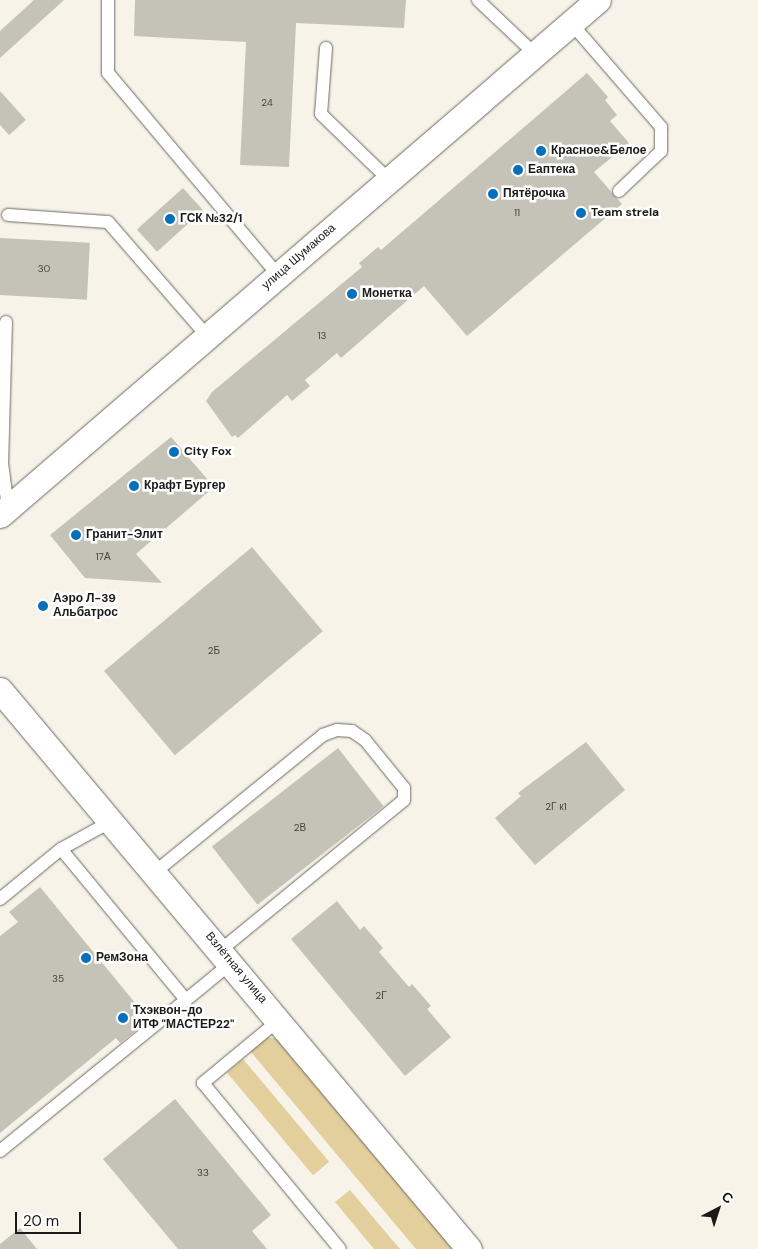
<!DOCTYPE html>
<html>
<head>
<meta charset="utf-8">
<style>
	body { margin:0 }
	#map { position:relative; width:758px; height:1249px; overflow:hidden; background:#f7f3e9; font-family:"DM Sans",sans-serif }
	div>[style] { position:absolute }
	.green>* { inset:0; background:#e3cf9c; transform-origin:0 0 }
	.building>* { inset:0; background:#c5c2b8; transform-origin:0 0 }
	.roads { filter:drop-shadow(0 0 1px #6c6960) drop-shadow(0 0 1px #6c6960) }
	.service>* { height:12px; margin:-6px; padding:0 6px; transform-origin:6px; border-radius:6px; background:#fff }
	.minor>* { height:25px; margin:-12.5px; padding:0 12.5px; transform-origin:12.5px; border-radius:12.5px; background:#fff }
	.dots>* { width:14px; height:14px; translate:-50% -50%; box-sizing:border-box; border:2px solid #fff; border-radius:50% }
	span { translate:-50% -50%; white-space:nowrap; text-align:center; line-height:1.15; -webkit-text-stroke:5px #fff; paint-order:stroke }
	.number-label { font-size:10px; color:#46443e }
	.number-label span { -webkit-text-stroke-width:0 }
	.poi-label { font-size:12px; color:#1b1a16; font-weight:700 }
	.left { translate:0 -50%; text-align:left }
	.street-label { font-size:12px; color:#1b1a16 }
	.north { position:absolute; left:693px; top:1184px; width:50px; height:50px; -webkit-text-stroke:4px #fff; paint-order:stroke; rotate:40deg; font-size:14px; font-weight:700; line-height:20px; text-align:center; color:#1b1a16 }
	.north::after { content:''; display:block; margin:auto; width:18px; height:22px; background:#1b1a16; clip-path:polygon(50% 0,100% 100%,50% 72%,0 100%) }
	.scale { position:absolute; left:15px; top:1212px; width:66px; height:22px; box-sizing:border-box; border:2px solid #1b1a16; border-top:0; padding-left:6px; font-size:15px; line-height:18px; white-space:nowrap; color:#1b1a16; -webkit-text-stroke:4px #fff; paint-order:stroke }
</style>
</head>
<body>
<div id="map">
	<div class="green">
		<i style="clip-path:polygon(266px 1037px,283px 1040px,456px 1249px,416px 1249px,250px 1051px)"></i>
		<i style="left:243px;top:1059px;width:134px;height:21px;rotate:50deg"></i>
		<i style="clip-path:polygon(350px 1190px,400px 1249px,374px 1249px,335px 1202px)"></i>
	</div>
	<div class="building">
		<i style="clip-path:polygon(34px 0,64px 0,0 58px,0 31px)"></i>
		<i style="clip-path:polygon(135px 0,406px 0,404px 28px,296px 23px,289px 167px,240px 165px,246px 42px,134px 36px)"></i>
		<i style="clip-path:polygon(587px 73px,608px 97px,605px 100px,617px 115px,610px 121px,629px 143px,594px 172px,622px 204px,467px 336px,424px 286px,341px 358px,337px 353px,305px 380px,310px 386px,292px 401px,287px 395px,238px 438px,235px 435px,232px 437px,206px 401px,212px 392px,362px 267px,359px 263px,378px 247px,381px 250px)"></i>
		<i style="clip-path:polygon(0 91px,26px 120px,9px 135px,0 125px)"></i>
		<i style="left:183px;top:188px;width:30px;height:62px;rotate:48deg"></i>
		<i style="left:0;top:238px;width:90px;height:57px;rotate:3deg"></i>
		<i style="clip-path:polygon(171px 437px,214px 487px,136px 554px,162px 583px,85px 578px,50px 535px)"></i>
		<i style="left:252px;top:547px;width:110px;height:193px;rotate:50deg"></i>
		<i style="clip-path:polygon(586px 742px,625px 790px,535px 865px,495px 818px,521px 796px,518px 793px)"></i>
		<i style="left:338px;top:748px;width:74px;height:160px;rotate:52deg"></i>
		<i style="clip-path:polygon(40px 887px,149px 1020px,120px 1043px,116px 1038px,0 1133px,0 936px,18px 922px,9px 912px)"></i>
		<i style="clip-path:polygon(337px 901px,360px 930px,364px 926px,383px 948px,379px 952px,409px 987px,412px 984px,431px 1006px,427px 1009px,451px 1037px,405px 1076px,291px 939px)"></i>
		<i style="clip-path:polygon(175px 1099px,271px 1215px,252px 1231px,267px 1249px,178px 1249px,103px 1159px)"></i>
		<i style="clip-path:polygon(20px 1228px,37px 1249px,0 1249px,0 1244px)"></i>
	</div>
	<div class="roads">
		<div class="service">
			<i style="left:108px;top:0;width:73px;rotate:90deg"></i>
			<i style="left:108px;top:73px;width:264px;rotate:49.9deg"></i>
			<i style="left:478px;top:0;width:79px;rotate:43.5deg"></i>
			<i style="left:571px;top:23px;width:138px;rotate:49.1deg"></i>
			<i style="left:661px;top:127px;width:24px;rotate:90deg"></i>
			<i style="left:661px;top:151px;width:58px;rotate:136.4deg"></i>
			<i style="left:326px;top:48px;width:66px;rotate:94.3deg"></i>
			<i style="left:321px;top:114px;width:95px;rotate:44.1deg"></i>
			<i style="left:8px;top:215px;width:100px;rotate:4deg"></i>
			<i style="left:108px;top:222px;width:151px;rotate:49deg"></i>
			<i style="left:6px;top:322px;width:141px;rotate:91.6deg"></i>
			<i style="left:2px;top:463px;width:45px;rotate:82.4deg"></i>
			<i style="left:155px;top:872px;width:217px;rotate:-39.2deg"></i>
			<i style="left:323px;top:735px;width:15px;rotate:-20deg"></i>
			<i style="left:337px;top:730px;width:15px;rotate:4deg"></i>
			<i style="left:352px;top:731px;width:16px;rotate:35deg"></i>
			<i style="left:365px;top:740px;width:62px;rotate:50.9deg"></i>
			<i style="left:404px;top:788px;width:12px;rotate:90deg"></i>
			<i style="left:404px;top:800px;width:237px;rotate:140.7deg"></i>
			<i style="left:0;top:899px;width:79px;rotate:-39.3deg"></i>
			<i style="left:61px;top:849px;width:58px;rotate:-28.8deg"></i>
			<i style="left:186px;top:1000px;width:58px;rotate:-39.4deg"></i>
			<i style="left:279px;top:1020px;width:99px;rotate:140.3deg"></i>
			<i style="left:203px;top:1083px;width:215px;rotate:50.5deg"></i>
			<i style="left:0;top:1151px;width:240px;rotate:-39.1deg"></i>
			<i style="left:186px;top:1000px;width:196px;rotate:-129.6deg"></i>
		</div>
		<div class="minor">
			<i style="left:0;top:515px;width:789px;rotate:-40.74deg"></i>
			<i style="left:0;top:690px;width:730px;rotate:50deg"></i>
		</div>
	</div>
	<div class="dots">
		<i style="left:541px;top:151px;background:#046fbb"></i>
		<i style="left:518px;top:170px;background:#046fbb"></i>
		<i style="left:493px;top:194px;background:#046fbb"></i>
		<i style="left:581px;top:213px;background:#046fbb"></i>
		<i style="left:170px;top:219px;background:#046fbb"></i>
		<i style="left:352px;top:294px;background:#046fbb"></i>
		<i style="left:174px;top:452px;background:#046fbb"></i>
		<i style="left:134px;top:486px;background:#046fbb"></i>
		<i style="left:76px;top:535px;background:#046fbb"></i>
		<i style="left:43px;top:606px;background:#046fbb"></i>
		<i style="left:86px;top:958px;background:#046fbb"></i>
		<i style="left:123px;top:1018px;background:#046fbb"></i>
	</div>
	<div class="number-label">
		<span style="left:267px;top:103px">24</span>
		<span style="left:517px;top:213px">11</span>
		<span style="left:44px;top:269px">30</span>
		<span style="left:322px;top:336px">13</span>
		<span style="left:103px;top:557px">17А</span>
		<span style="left:214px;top:651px">2Б</span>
		<span style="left:556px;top:807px">2Г к1</span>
		<span style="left:300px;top:828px">2В</span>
		<span style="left:58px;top:979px">35</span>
		<span style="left:381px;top:996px">2Г</span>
		<span style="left:203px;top:1173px">33</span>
	</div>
	<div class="poi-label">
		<span class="left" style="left:551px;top:151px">Красное&amp;Белое</span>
		<span class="left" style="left:528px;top:170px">Еаптека</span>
		<span class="left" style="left:503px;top:194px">Пятёрочка</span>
		<span class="left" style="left:591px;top:213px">Team strela</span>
		<span class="left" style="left:180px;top:219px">ГСК №32/1</span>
		<span class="left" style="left:362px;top:294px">Монетка</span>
		<span class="left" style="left:184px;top:452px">City Fox</span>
		<span class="left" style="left:144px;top:486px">Крафт Бургер</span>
		<span class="left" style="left:86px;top:535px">Гранит-Элит</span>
		<span class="left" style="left:53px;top:606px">Аэро Л-39<br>Альбатрос</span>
		<span class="left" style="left:96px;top:958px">РемЗона</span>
		<span class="left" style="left:133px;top:1018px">Тхэквон-до<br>ИТФ "МАСТЕР22"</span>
	</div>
	<div class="street-label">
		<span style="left:299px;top:257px;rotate:-41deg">улица Шумакова</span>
		<span style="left:236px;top:968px;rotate:50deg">Взлётная улица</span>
	</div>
	<div class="north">С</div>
	<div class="scale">20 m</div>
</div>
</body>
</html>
